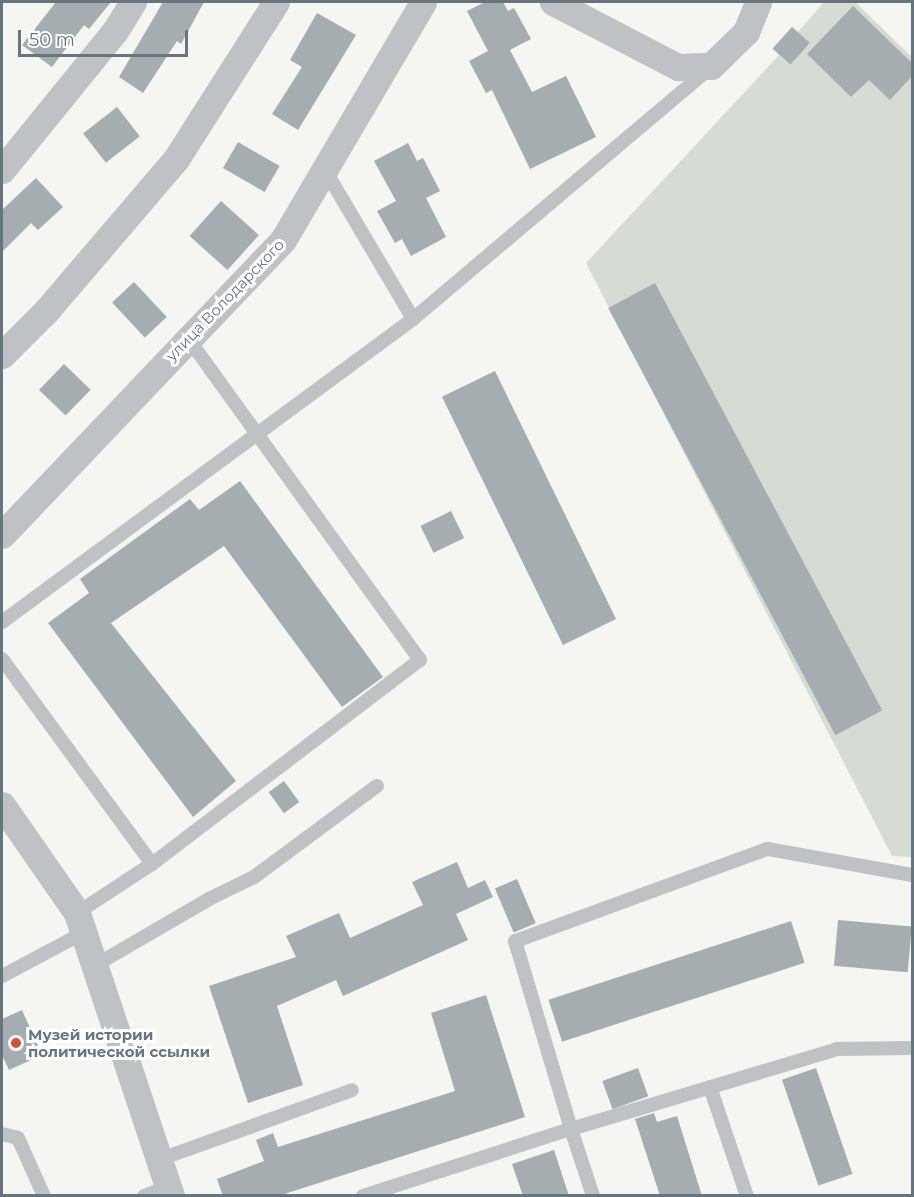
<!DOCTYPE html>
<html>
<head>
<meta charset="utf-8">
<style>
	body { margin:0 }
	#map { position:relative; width:914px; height:1197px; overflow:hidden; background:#f5f5f1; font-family:Montserrat,sans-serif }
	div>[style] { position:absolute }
	.green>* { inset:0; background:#d6dbd3 }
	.building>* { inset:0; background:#a5adb1; transform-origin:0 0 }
	.service>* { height:14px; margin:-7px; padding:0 7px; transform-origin:7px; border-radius:7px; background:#bec2c5 }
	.minor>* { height:27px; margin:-13.5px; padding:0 13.5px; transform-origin:13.5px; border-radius:13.5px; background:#bec2c5 }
	.dots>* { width:16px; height:16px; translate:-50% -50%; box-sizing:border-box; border:3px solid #fff; border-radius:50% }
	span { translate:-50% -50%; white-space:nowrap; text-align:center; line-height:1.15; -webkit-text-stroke:6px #fff; paint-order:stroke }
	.street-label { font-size:15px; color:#667580 }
	.poi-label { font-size:15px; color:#667580; font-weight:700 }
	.left { translate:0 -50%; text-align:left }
	.frame { position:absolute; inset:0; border:3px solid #667580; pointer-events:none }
	.scale { position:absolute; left:18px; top:30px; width:170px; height:27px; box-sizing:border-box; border:3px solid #667580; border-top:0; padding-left:8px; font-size:18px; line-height:21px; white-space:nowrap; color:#667580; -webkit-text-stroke:4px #fff; paint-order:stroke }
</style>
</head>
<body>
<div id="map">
	<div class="green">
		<i style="clip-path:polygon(824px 2px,855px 2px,912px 57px,912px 857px,892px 856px,586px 263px,779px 55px,773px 49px,792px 27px,798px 32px)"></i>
	</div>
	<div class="building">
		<i style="clip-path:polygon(56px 2px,111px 2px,89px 29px,84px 25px,52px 67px,22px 45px)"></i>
		<i style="clip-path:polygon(163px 2px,204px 2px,181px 44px,177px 41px,143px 93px,119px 77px)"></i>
		<i style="clip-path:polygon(485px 2px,503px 2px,508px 11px,514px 8px,531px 39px,510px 50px,532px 92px,566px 76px,596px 137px,530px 169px,492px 90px,486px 93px,469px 61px,488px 51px,467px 11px)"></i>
		<i style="clip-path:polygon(853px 6px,912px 63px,912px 76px,890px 100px,869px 80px,851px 97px,807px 54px)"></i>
		<i style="clip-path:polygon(317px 13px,356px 35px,298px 130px,272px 114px,302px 67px,290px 60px)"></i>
		<i style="left:792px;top:27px;width:24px;height:29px;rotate:42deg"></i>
		<i style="left:117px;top:107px;width:37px;height:43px;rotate:52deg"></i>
		<i style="left:238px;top:142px;width:48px;height:30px;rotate:30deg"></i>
		<i style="clip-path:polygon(408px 143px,417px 161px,423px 158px,440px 191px,426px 198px,446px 237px,411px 256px,402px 239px,395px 243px,377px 211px,396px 201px,374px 161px)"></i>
		<i style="clip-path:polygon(36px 178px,63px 207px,38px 230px,31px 223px,2px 252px,2px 210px)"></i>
		<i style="left:221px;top:201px;width:51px;height:47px;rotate:42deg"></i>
		<i style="left:134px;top:282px;width:48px;height:30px;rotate:47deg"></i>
		<i style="left:655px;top:283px;width:484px;height:53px;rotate:62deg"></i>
		<i style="left:64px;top:364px;width:37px;height:36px;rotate:44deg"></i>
		<i style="left:495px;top:371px;width:276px;height:59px;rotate:64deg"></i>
		<i style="clip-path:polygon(240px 481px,383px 677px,342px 707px,224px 546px,111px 623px,236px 781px,193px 817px,48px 623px,89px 593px,80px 579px,190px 499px,199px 510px)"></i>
		<i style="left:451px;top:511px;width:30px;height:34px;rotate:64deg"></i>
		<i style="left:284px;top:781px;width:26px;height:19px;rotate:54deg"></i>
		<i style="clip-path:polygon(457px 862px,468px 888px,485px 880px,493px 897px,456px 914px,468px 940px,343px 996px,336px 980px,277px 1006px,303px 1085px,248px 1103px,209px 986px,296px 957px,286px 936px,339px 913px,350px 938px,423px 905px,412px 882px)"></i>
		<i style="left:517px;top:879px;width:48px;height:24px;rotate:67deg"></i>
		<i style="left:838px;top:920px;width:74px;height:46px;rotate:5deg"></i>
		<i style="left:791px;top:921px;width:44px;height:255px;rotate:72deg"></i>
		<i style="clip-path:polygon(486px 995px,525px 1117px,278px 1196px,223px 1196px,217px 1179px,264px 1161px,256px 1140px,273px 1133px,278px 1147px,455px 1091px,431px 1013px)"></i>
		<i style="clip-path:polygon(22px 1010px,42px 1055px,9px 1070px,2px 1055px,2px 1019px)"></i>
		<i style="left:638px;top:1068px;width:30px;height:38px;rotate:70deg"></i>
		<i style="left:816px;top:1068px;width:112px;height:36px;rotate:71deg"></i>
		<i style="clip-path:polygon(654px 1113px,657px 1122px,677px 1116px,702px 1196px,660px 1196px,635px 1119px)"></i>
		<i style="clip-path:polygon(554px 1150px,569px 1196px,523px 1196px,512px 1164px)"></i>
	</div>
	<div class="service">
		<i style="left:325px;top:170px;width:173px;rotate:59.4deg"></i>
		<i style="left:2px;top:622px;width:511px;rotate:-36.4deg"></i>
		<i style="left:413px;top:319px;width:389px;rotate:-40.2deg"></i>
		<i style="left:2px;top:659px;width:254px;rotate:53.8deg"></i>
		<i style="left:152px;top:864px;width:337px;rotate:-37.3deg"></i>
		<i style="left:420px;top:660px;width:397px;rotate:-125.8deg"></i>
		<i style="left:912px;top:875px;width:147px;rotate:-169.8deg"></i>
		<i style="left:767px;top:849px;width:268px;rotate:159.9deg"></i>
		<i style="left:515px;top:941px;width:196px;rotate:73.4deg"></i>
		<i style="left:571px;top:1129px;width:278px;rotate:-16.7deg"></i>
		<i style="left:837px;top:1049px;width:75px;rotate:-0.8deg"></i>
		<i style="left:77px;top:913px;width:90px;rotate:-33.2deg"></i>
		<i style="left:94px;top:966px;width:133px;rotate:-30.2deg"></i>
		<i style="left:209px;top:899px;width:50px;rotate:-26.1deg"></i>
		<i style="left:254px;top:877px;width:153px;rotate:-36.5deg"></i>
		<i style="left:2px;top:976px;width:92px;rotate:-28deg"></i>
		<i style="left:710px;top:1087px;width:115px;rotate:71.3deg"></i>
		<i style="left:2px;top:1134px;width:16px;rotate:14deg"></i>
		<i style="left:18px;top:1138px;width:64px;rotate:65.9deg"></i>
		<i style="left:158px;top:1160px;width:206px;rotate:-19.8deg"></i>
		<i style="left:144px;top:1196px;width:26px;rotate:-21deg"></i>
		<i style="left:363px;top:1196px;width:219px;rotate:-17.9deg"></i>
		<i style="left:571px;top:1129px;width:71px;rotate:71.8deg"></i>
	</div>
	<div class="minor">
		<i style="left:553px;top:2px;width:141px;rotate:27.5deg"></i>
		<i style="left:678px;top:67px;width:33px;rotate:-2deg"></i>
		<i style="left:711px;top:66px;width:49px;rotate:-44.2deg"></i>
		<i style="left:746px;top:32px;width:32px;rotate:-68deg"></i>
		<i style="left:2px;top:170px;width:179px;rotate:-50.9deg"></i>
		<i style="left:115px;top:31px;width:34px;rotate:-58deg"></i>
		<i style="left:2px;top:355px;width:64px;rotate:-45deg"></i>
		<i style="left:47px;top:310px;width:199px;rotate:-49.5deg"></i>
		<i style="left:176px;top:159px;width:186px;rotate:-57.5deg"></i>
		<i style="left:2px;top:535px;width:407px;rotate:-46.4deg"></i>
		<i style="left:283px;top:240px;width:276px;rotate:-59.5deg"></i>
		<i style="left:2px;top:805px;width:131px;rotate:55.2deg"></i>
		<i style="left:77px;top:913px;width:298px;rotate:71.6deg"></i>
	</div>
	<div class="dots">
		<i style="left:16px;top:1043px;background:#d35233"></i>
	</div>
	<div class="street-label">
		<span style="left:225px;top:300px;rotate:-46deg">улица Володарского</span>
	</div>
	<div class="poi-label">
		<span class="left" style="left:28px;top:1043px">Музей истории<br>политической ссылки</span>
	</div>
	<div class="frame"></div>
	<div class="scale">50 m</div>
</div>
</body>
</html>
